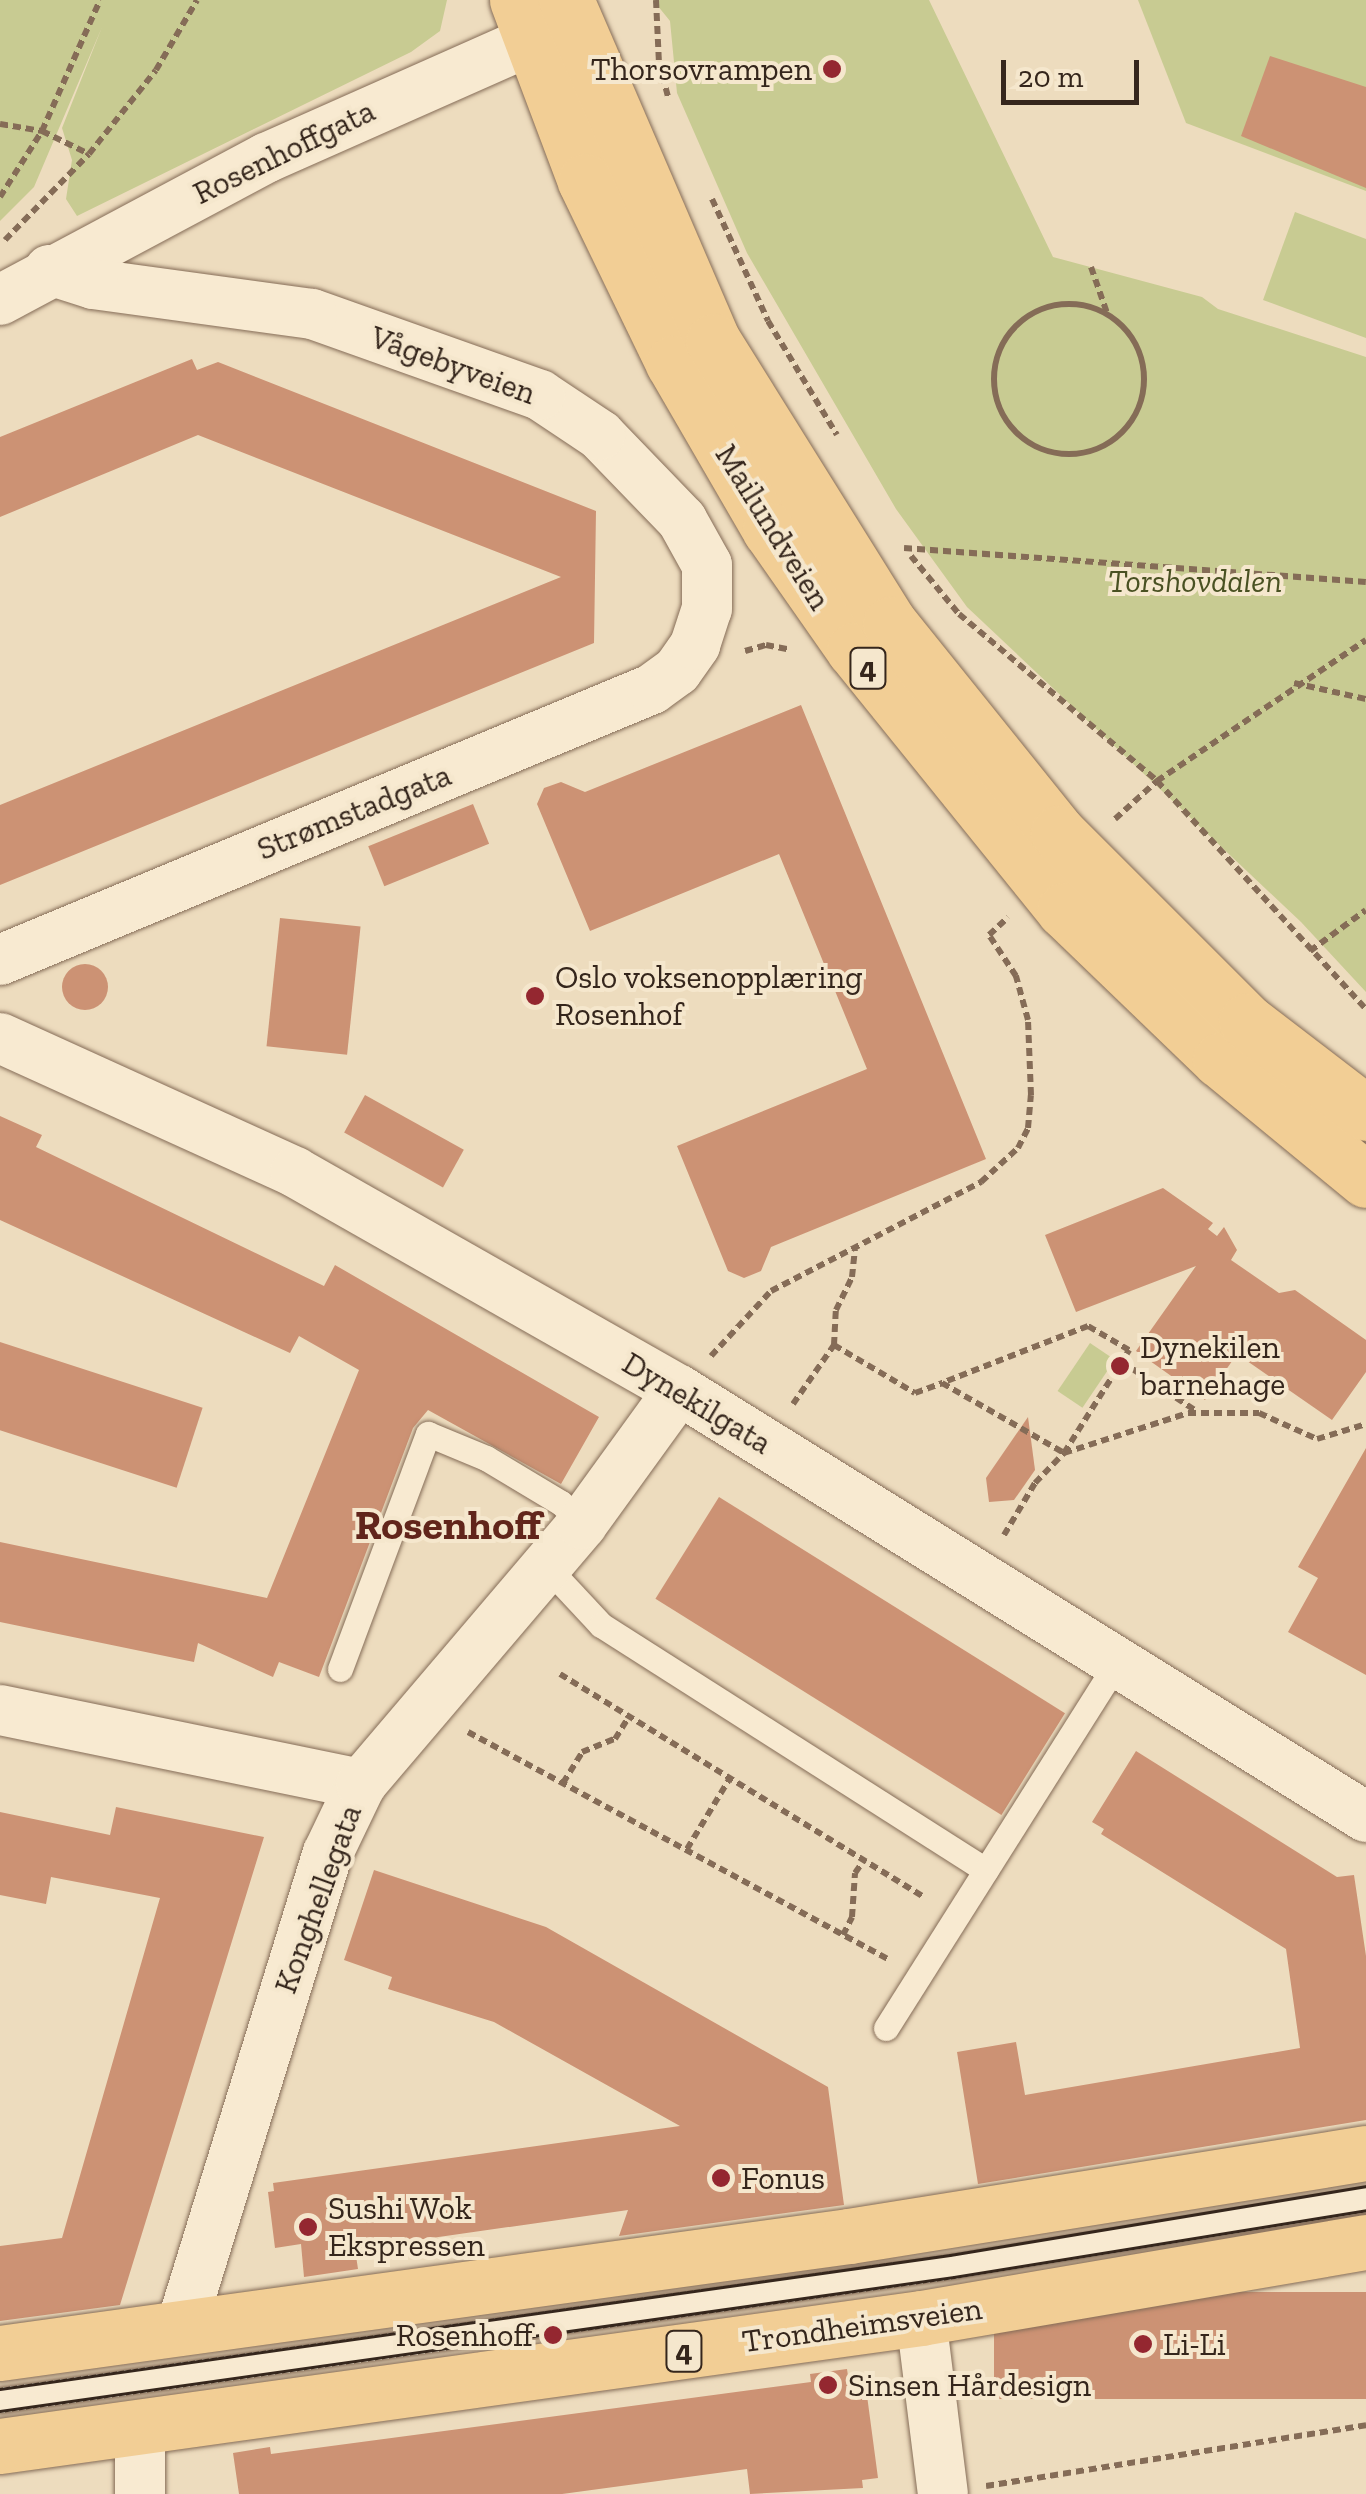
<!DOCTYPE html>
<html>
<head>
<meta charset="utf-8">
<style>
	body { margin:0 }
	#map { position:relative; width:1366px; height:2494px; overflow:hidden; background:#eddcbe; font-family:"Zilla Slab",serif }
	div>[style] { position:absolute }
	.green>* { inset:0; background:#c8cb92; transform-origin:0 0 }
	.building>* { inset:0; background:#cc9274; transform-origin:0 0 }
	.round { border-radius:50% }
	.path>* { height:6px; margin-top:-3px; transform-origin:0; background:repeating-linear-gradient(90deg,#856c57 0 8px,transparent 0 13px) }
	.path>.ring { margin:-3px; padding:0; box-sizing:content-box; background:none; border:6px solid #856c57; border-radius:50% }
	.roads { filter:drop-shadow(0 0 2px #856c57) drop-shadow(0 0 2px #856c57) }
	.lane>* { height:25px; margin:-12.5px; padding:0 12.5px; transform-origin:12.5px; border-radius:12.5px; background:#f8ead1 }
	.street>* { height:50px; margin:-25px; padding:0 25px; transform-origin:25px; border-radius:25px; background:#f8ead1 }
	.primary>* { height:55px; margin:-27.5px; padding:0 27.5px; transform-origin:27.5px; border-radius:27.5px; background:#f2ce95 }
	.tram>* { height:2.5px; margin:-1.25px; padding:0 1.25px; transform-origin:1.25px; border-radius:1.25px; background:#35261c }
	.dots>* { width:28px; height:28px; translate:-50% -50%; box-sizing:border-box; border:5px solid #f5e7cd; border-radius:50% }
	span { translate:-50% -50%; white-space:nowrap; text-align:center; line-height:1.15; -webkit-text-stroke:8px #f5e7cd; paint-order:stroke }
	.shield-label span { padding:2px 8px; background:#f5e7cd; border:2px solid; border-radius:8px; -webkit-text-stroke-width:0 }
	.shield-label { font-size:30px; color:#35261c; font-weight:700 }
	.poi-label { font-size:32px; color:#35261c }
	.right { translate:-100% -50%; text-align:right }
	.left { translate:0 -50%; text-align:left }
	.street-label { font-size:32px; color:#35261c }
	.park-label { font-size:32px; color:#495122; font-style:italic }
	.district-label { font-size:42px; color:#61251b; font-weight:700 }
	.scale { position:absolute; left:1001px; top:60px; width:138px; height:45px; box-sizing:border-box; border:5px solid #35261c; border-top:0; padding-left:12px; font-size:30px; line-height:35px; white-space:nowrap; color:#35261c; -webkit-text-stroke:8px #f5e7cd; paint-order:stroke }
</style>
</head>
<body>
<div id="map">
	<div class="green">
		<i style="clip-path:polygon(0 0,447px 0,440px 31px,411px 52px,77px 216px,66px 199px,72px 160px,62px 128px,102px 27px,34px 187px,0 221px)"></i>
		<i style="clip-path:polygon(653px 0,929px 0,1053px 257px,1202px 297px,1218px 309px,1366px 357px,1366px 992px,1301px 922px,967px 607px,896px 509px,747px 253px,677px 93px,670px 21px)"></i>
		<i style="clip-path:polygon(1138px 0,1366px 0,1366px 191px,1186px 123px)"></i>
		<i style="clip-path:polygon(1295px 212px,1366px 239px,1366px 338px,1263px 300px)"></i>
		<i style="left:1090px;top:1343px;width:30px;height:58px;rotate:34deg"></i>
	</div>
	<div class="building">
		<i style="clip-path:polygon(1270px 56px,1366px 87px,1366px 188px,1241px 136px)"></i>
		<i style="clip-path:polygon(192px 359px,197px 370px,218px 362px,596px 511px,594px 643px,0 885px,0 805px,561px 577px,198px 435px,0 517px,0 437px)"></i>
		<i style="clip-path:polygon(801px 705px,986px 1159px,771px 1247px,761px 1271px,744px 1278px,728px 1271px,677px 1146px,867px 1069px,779px 854px,590px 931px,537px 804px,544px 788px,561px 782px,585px 792px)"></i>
		<i style="left:473px;top:804px;width:43px;height:113px;rotate:68deg"></i>
		<i style="left:280px;top:918px;width:81px;height:129px;rotate:6deg"></i>
		<i class="round" style="left:62px;top:964px;width:46px;height:46px"></i>
		<i style="left:365px;top:1095px;width:113px;height:43px;rotate:29deg"></i>
		<i style="clip-path:polygon(0 1116px,42px 1135px,36px 1147px,324px 1286px,335px 1265px,599px 1417px,561px 1484px,428px 1410px,413px 1428px,319px 1677px,279px 1662px,273px 1677px,198px 1643px,194px 1662px,0 1622px,0 1542px,267px 1598px,359px 1370px,299px 1336px,290px 1353px,0 1220px)"></i>
		<i style="clip-path:polygon(1163px 1188px,1213px 1223px,1208px 1229px,1217px 1236px,1224px 1227px,1237px 1250px,1231px 1260px,1279px 1293px,1295px 1290px,1366px 1340px,1366px 1372px,1332px 1420px,1237px 1354px,1205px 1400px,1136px 1351px,1196px 1266px,1076px 1312px,1045px 1235px)"></i>
		<i style="left:0;top:1342px;width:213px;height:84px;rotate:18deg"></i>
		<i style="clip-path:polygon(1028px 1417px,1035px 1470px,1014px 1500px,989px 1502px,986px 1478px)"></i>
		<i style="clip-path:polygon(1366px 1448px,1366px 1675px,1288px 1632px,1318px 1578px,1298px 1567px)"></i>
		<i style="left:719px;top:1497px;width:408px;height:120px;rotate:32deg"></i>
		<i style="clip-path:polygon(1136px 1751px,1337px 1877px,1354px 1875px,1366px 1956px,1366px 2120px,978px 2184px,957px 2052px,1016px 2042px,1025px 2095px,1300px 2048px,1286px 1949px,1101px 1834px,1104px 1829px,1092px 1822px)"></i>
		<i style="clip-path:polygon(116px 1807px,264px 1837px,120px 2305px,0 2321px,0 2246px,62px 2238px,160px 1898px,51px 1877px,46px 1904px,0 1895px,0 1812px,110px 1835px)"></i>
		<i style="clip-path:polygon(374px 1870px,546px 1927px,828px 2087px,844px 2205px,619px 2236px,628px 2210px,355px 2249px,358px 2269px,304px 2277px,301px 2244px,275px 2248px,268px 2192px,274px 2191px,273px 2183px,680px 2126px,494px 2022px,388px 1989px,392px 1977px,344px 1960px)"></i>
		<i style="left:1366px;top:2292px;width:107px;height:372px;rotate:90deg"></i>
		<i style="clip-path:polygon(847px 2369px,848px 2376px,864px 2373px,878px 2478px,862px 2480px,863px 2488px,750px 2494px,747px 2469px,562px 2494px,239px 2494px,233px 2453px,270px 2447px,271px 2454px,811px 2382px,810px 2374px)"></i>
	</div>
	<div class="path">
		<i style="left:656px;top:0;width:63px;rotate:87.3deg"></i>
		<i style="left:659px;top:63px;width:38px;rotate:75deg"></i>
		<i style="left:0;top:124px;width:43px;rotate:9.5deg"></i>
		<i style="left:42px;top:131px;width:52px;rotate:26.1deg"></i>
		<i style="left:0;top:197px;width:78px;rotate:-57.5deg"></i>
		<i style="left:42px;top:131px;width:143px;rotate:-66.1deg"></i>
		<i style="left:712px;top:199px;width:134px;rotate:65.3deg"></i>
		<i style="left:768px;top:321px;width:133px;rotate:58.8deg"></i>
		<i style="left:5px;top:240px;width:120px;rotate:-45.7deg"></i>
		<i style="left:89px;top:154px;width:107px;rotate:-51.4deg"></i>
		<i style="left:156px;top:70px;width:81px;rotate:-59.6deg"></i>
		<i style="left:1091px;top:267px;width:49px;rotate:70.8deg"></i>
		<i class="ring" style="left:994px;top:304px;width:144px;height:144px"></i>
		<i style="left:904px;top:548px;width:463px;rotate:4.2deg"></i>
		<i style="left:911px;top:556px;width:75px;rotate:50.4deg"></i>
		<i style="left:959px;top:614px;width:259px;rotate:40.1deg"></i>
		<i style="left:1157px;top:781px;width:309px;rotate:47.5deg"></i>
		<i style="left:745px;top:651px;width:22px;rotate:-16deg"></i>
		<i style="left:766px;top:645px;width:25px;rotate:11deg"></i>
		<i style="left:1294px;top:683px;width:74px;rotate:12.5deg"></i>
		<i style="left:1115px;top:819px;width:57px;rotate:-42.1deg"></i>
		<i style="left:1157px;top:781px;width:252px;rotate:-34deg"></i>
		<i style="left:1310px;top:951px;width:69px;rotate:-36.2deg"></i>
		<i style="left:834px;top:1345px;width:35px;rotate:-87deg"></i>
		<i style="left:836px;top:1310px;width:37px;rotate:-64deg"></i>
		<i style="left:852px;top:1277px;width:28px;rotate:-84deg"></i>
		<i style="left:711px;top:1356px;width:88px;rotate:-47.3deg"></i>
		<i style="left:771px;top:1291px;width:237px;rotate:-27.4deg"></i>
		<i style="left:981px;top:1182px;width:50px;rotate:-42.6deg"></i>
		<i style="left:1018px;top:1148px;width:22px;rotate:-63deg"></i>
		<i style="left:1028px;top:1128px;width:33px;rotate:-85deg"></i>
		<i style="left:1031px;top:1095px;width:75px;rotate:-92.3deg"></i>
		<i style="left:1028px;top:1020px;width:46px;rotate:-105.3deg"></i>
		<i style="left:1016px;top:976px;width:49px;rotate:-123.4deg"></i>
		<i style="left:989px;top:935px;width:26px;rotate:-43deg"></i>
		<i style="left:1122px;top:1362px;width:89px;rotate:33.5deg"></i>
		<i style="left:793px;top:1404px;width:72px;rotate:-55.2deg"></i>
		<i style="left:834px;top:1345px;width:94px;rotate:30.7deg"></i>
		<i style="left:915px;top:1393px;width:29px;rotate:-20deg"></i>
		<i style="left:942px;top:1383px;width:141px;rotate:29.8deg"></i>
		<i style="left:1064px;top:1453px;width:122px;rotate:-57.7deg"></i>
		<i style="left:1129px;top:1350px;width:48px;rotate:-149.7deg"></i>
		<i style="left:1088px;top:1326px;width:157px;rotate:158.7deg"></i>
		<i style="left:1004px;top:1535px;width:61px;rotate:-59.2deg"></i>
		<i style="left:1035px;top:1483px;width:42px;rotate:-46deg"></i>
		<i style="left:1064px;top:1453px;width:130px;rotate:-17.9deg"></i>
		<i style="left:1188px;top:1413px;width:71px"></i>
		<i style="left:1259px;top:1413px;width:64px;rotate:24.1deg"></i>
		<i style="left:1317px;top:1439px;width:51px;rotate:-17deg"></i>
		<i style="left:560px;top:1674px;width:428px;rotate:31.5deg"></i>
		<i style="left:468px;top:1732px;width:477px;rotate:28.4deg"></i>
		<i style="left:563px;top:1783px;width:36px;rotate:-58deg"></i>
		<i style="left:582px;top:1752px;width:35px;rotate:-22deg"></i>
		<i style="left:615px;top:1739px;width:26px;rotate:-58deg"></i>
		<i style="left:687px;top:1849px;width:83px;rotate:-58.8deg"></i>
		<i style="left:843px;top:1935px;width:20px;rotate:-63deg"></i>
		<i style="left:852px;top:1917px;width:44px;rotate:-86.1deg"></i>
		<i style="left:855px;top:1873px;width:16px;rotate:-55deg"></i>
		<i style="left:986px;top:2486px;width:385px;rotate:-9.1deg"></i>
	</div>
	<div class="roads">
		<div class="lane">
			<i style="left:546px;top:1566px;width:81px;rotate:47deg"></i>
			<i style="left:601px;top:1625px;width:456px;rotate:32.5deg"></i>
			<i style="left:340px;top:1669px;width:251px;rotate:-69.5deg"></i>
			<i style="left:428px;top:1434px;width:63px;rotate:22.5deg"></i>
			<i style="left:486px;top:1458px;width:87px;rotate:31deg"></i>
			<i style="left:561px;top:1503px;width:30px;rotate:45deg"></i>
			<i style="left:886px;top:2028px;width:431px;rotate:-57.7deg"></i>
			<i style="left:0;top:2400px;width:962px;rotate:-8deg"></i>
			<i style="left:953px;top:2266px;width:418px;rotate:-9.2deg"></i>
		</div>
		<div class="street">
			<i style="left:0;top:300px;width:302px;rotate:-28.1deg"></i>
			<i style="left:266px;top:158px;width:334px;rotate:-23.9deg"></i>
			<i style="left:0;top:960px;width:706px;rotate:-22.57deg"></i>
			<i style="left:652px;top:689px;width:31px;rotate:-36deg"></i>
			<i style="left:677px;top:671px;width:32px;rotate:-55deg"></i>
			<i style="left:695px;top:645px;width:38px;rotate:-72deg"></i>
			<i style="left:707px;top:609px;width:44px;rotate:-90deg"></i>
			<i style="left:707px;top:565px;width:51px;rotate:-119.1deg"></i>
			<i style="left:682px;top:520px;width:118px;rotate:-134deg"></i>
			<i style="left:600px;top:435px;width:72px;rotate:-146.3deg"></i>
			<i style="left:540px;top:395px;width:242px;rotate:-160.4deg"></i>
			<i style="left:312px;top:314px;width:221px;rotate:-172.2deg"></i>
			<i style="left:93px;top:284px;width:46px;rotate:-162.3deg"></i>
			<i style="left:0;top:1038px;width:324px;rotate:24.4deg"></i>
			<i style="left:295px;top:1172px;width:442px;rotate:29.6deg"></i>
			<i style="left:679px;top:1390px;width:809px;rotate:31.86deg"></i>
			<i style="left:0;top:1710px;width:369px;rotate:11.6deg"></i>
			<i style="left:921px;top:2318px;width:177px;rotate:82.9deg"></i>
			<i style="left:181px;top:2327px;width:496px;rotate:-72.8deg"></i>
			<i style="left:328px;top:1853px;width:76px;rotate:-64.4deg"></i>
			<i style="left:361px;top:1784px;width:341px;rotate:-49.6deg"></i>
			<i style="left:582px;top:1524px;width:165px;rotate:-54.1deg"></i>
			<i style="left:140px;top:2427px;width:67px;rotate:90deg"></i>
		</div>
		<div class="primary">
			<i style="left:517px;top:0;width:193px;rotate:69.4deg"></i>
			<i style="left:585px;top:181px;width:202px;rotate:64.2deg"></i>
			<i style="left:673px;top:363px;width:193px;rotate:59.9deg"></i>
			<i style="left:770px;top:530px;width:146px;rotate:55deg"></i>
			<i style="left:854px;top:650px;width:334px;rotate:51.1deg"></i>
			<i style="left:1064px;top:910px;width:216px;rotate:43.9deg"></i>
			<i style="left:1220px;top:1060px;width:189px;rotate:39.4deg"></i>
			<i style="left:566px;top:0;width:371px;rotate:66.7deg"></i>
			<i style="left:713px;top:341px;width:334px;rotate:58deg"></i>
			<i style="left:890px;top:624px;width:268px;rotate:51.2deg"></i>
			<i style="left:1058px;top:833px;width:266px;rotate:45deg"></i>
			<i style="left:1246px;top:1021px;width:151px;rotate:37.5deg"></i>
			<i style="left:0;top:2353px;width:857px;rotate:-7.85deg"></i>
			<i style="left:849px;top:2236px;width:524px;rotate:-9.12deg"></i>
			<i style="left:0;top:2446px;width:930px;rotate:-7.91deg"></i>
			<i style="left:921px;top:2318px;width:451px;rotate:-9.7deg"></i>
		</div>
	</div>
	<div class="tram">
		<i style="left:0;top:2389px;width:959px;rotate:-8.03deg"></i>
		<i style="left:950px;top:2255px;width:422px;rotate:-9.4deg"></i>
		<i style="left:0;top:2411px;width:963px;rotate:-8deg"></i>
		<i style="left:954px;top:2277px;width:417px;rotate:-9.2deg"></i>
	</div>
	<div class="dots">
		<i style="left:832px;top:69px;background:#942730"></i>
		<i style="left:535px;top:996px;background:#942730"></i>
		<i style="left:1120px;top:1366px;background:#942730"></i>
		<i style="left:721px;top:2178px;background:#942730"></i>
		<i style="left:308px;top:2227px;background:#942730"></i>
		<i style="left:553px;top:2335px;background:#942730"></i>
		<i style="left:1143px;top:2344px;background:#942730"></i>
		<i style="left:828px;top:2385px;background:#942730"></i>
	</div>
	<div class="shield-label">
		<span style="left:868px;top:668px">4</span>
		<span style="left:684px;top:2351px">4</span>
	</div>
	<div class="poi-label">
		<span class="right" style="left:812px;top:69px">Thorsovrampen</span>
		<span class="left" style="left:555px;top:996px">Oslo voksenopplæring<br>Rosenhof</span>
		<span class="left" style="left:1140px;top:1366px">Dynekilen<br>barnehage</span>
		<span class="left" style="left:741px;top:2178px">Fonus</span>
		<span class="left" style="left:328px;top:2227px">Sushi Wok<br>Ekspressen</span>
		<span class="right" style="left:533px;top:2335px">Rosenhoff</span>
		<span class="left" style="left:1163px;top:2344px">Li-Li</span>
		<span class="left" style="left:848px;top:2385px">Sinsen Hårdesign</span>
	</div>
	<div class="street-label">
		<span style="left:284px;top:152px;rotate:-26deg">Rosenhoffgata</span>
		<span style="left:453px;top:365px;rotate:20deg">Vågebyveien</span>
		<span style="left:773px;top:527px;rotate:58deg">Mailundveien</span>
		<span style="left:354px;top:812px;rotate:-22deg">Strømstadgata</span>
		<span style="left:697px;top:1403px;rotate:31deg">Dynekilgata</span>
		<span style="left:318px;top:1899px;rotate:-70deg">Konghellegata</span>
		<span style="left:862px;top:2325px;rotate:-8deg">Trondheimsveien</span>
	</div>
	<div class="park-label">
		<span style="left:1195px;top:581px">Torshovdalen</span>
	</div>
	<div class="district-label">
		<span style="left:448px;top:1525px">Rosenhoff</span>
	</div>
	<div class="scale">20 m</div>
</div>
</body>
</html>
